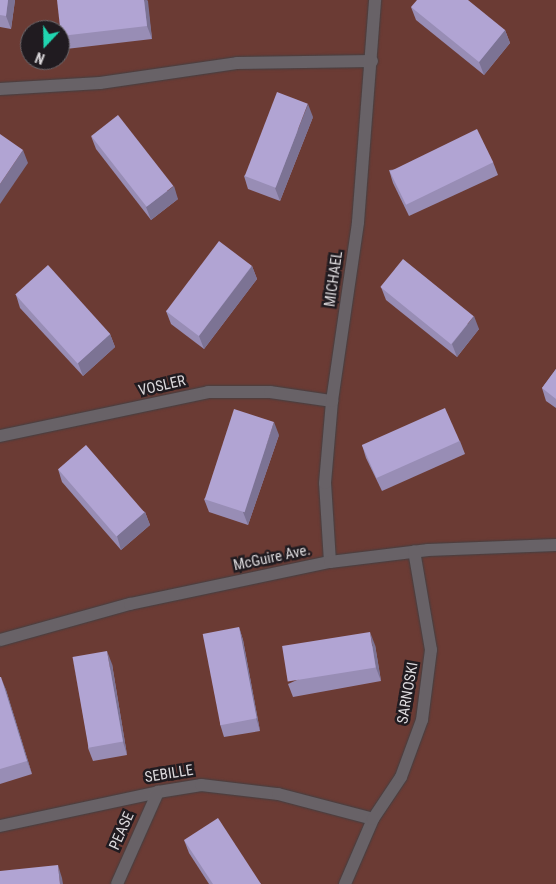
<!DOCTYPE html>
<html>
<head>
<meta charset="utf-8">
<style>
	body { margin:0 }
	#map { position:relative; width:556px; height:884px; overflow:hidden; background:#2a2429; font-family:"Roboto Condensed",sans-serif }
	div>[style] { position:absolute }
	.green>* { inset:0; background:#6b3b34 }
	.roads { filter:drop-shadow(0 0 1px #423f42) drop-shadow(0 0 1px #423f42) }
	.minor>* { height:12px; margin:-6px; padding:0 6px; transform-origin:6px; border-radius:6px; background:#686267 }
	.wall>* { inset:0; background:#988db5 }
	.shaded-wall>* { inset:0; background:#7c7394 }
	.building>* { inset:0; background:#b1a4d3; transform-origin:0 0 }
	span { translate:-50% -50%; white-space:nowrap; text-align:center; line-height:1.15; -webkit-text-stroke:5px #201b20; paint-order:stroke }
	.street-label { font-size:15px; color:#dcd9dc }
	.north { position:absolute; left:20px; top:20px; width:50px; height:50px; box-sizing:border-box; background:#201b20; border:1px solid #6b676b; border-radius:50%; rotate:201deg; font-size:14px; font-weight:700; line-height:20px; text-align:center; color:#dcd9dc }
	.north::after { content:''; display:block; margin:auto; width:18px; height:22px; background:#20d5b0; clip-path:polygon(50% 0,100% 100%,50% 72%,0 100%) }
</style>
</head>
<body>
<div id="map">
	<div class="green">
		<i style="clip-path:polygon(evenodd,0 0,556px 0,556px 884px,0 884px,0 0,30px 30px,60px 30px,60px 60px,30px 60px,30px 30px)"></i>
	</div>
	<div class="roads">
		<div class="minor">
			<i style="left:0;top:89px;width:100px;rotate:-3.4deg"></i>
			<i style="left:100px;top:83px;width:138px;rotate:-8.3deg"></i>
			<i style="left:237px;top:63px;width:135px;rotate:-0.8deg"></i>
			<i style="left:0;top:436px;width:213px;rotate:-11.9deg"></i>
			<i style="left:208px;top:392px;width:62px"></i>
			<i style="left:270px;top:392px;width:63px;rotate:8.3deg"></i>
			<i style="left:330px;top:562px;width:79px;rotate:-93.6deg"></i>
			<i style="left:325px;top:483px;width:82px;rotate:-85.1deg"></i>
			<i style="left:332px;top:401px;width:181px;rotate:-81.7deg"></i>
			<i style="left:358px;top:222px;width:223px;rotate:-85.6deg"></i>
			<i style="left:0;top:640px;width:135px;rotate:-15.5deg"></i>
			<i style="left:130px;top:604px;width:204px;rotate:-11.9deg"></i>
			<i style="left:330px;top:562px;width:99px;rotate:-7deg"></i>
			<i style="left:428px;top:550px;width:128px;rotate:-2.2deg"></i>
			<i style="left:0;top:826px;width:162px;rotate:-12.1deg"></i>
			<i style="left:158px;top:792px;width:44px;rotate:-9.2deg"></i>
			<i style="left:201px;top:785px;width:78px;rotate:6.7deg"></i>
			<i style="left:278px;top:794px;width:98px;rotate:14.7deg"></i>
			<i style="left:117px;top:884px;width:101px;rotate:-66deg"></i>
			<i style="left:345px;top:884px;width:71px;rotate:-66.7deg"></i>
			<i style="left:373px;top:819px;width:50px;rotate:-56.3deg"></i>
			<i style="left:401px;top:777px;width:61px;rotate:-69.8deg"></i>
			<i style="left:422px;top:720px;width:71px;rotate:-82.7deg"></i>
			<i style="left:431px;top:650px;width:100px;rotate:-99.7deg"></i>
		</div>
	</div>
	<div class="wall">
		<i style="clip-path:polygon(0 0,15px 0,11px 29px,0 27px)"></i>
		<i style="clip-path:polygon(147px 0,152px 39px,66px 49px,61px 36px)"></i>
		<i style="clip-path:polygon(411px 7px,505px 30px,510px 43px,484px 75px,416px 20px)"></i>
		<i style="clip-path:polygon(313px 117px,280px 201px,248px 189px,244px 176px)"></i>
		<i style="clip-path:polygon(91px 136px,178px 199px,151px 220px,96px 149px)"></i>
		<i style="clip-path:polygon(493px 162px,498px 175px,409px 216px,393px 183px,389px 170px)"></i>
		<i style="clip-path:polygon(252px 266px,257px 279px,204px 349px,171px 324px,166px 311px)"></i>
		<i style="clip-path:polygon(381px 287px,479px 329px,457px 357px,386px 300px)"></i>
		<i style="clip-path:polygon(16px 295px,110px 334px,115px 347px,83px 376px,20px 308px)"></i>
		<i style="clip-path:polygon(556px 369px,556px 408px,546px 401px,542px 388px)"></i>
		<i style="clip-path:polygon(279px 435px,248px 525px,209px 512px,204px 499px)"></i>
		<i style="clip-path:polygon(460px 441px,465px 454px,382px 491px,366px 458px,362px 445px)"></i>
		<i style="clip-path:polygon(58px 469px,145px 512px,150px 525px,121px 550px,62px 482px)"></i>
		<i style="clip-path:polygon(239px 627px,243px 640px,260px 731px,224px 737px,220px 724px)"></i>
		<i style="clip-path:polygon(375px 645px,381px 681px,293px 697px,288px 684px)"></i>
		<i style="clip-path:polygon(112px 664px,127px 755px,93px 761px,88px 748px)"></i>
		<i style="clip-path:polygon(0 677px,6px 690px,32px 774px,0 784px)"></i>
		<i style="clip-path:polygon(184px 840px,261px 884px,209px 884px,189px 853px)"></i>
	</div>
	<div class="shaded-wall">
		<i style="clip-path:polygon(8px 0,15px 0,11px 29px,6px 16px)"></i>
		<i style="clip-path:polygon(144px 0,147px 0,148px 1px,152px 39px,147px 26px)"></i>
		<i style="clip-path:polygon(505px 30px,510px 43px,484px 75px,479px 62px)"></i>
		<i style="clip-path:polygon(308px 104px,313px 117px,280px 201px,275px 188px)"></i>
		<i style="clip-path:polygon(23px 150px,28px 163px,0 204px,0 184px)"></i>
		<i style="clip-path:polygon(174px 186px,178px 199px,151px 220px,146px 207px)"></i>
		<i style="clip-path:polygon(252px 266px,257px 279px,204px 349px,199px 336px)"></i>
		<i style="clip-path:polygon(474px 316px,479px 329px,457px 357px,452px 344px)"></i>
		<i style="clip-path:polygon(110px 334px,115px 347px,83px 376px,78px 363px)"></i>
		<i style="clip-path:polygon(274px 422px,279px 435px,248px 525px,243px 512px)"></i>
		<i style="clip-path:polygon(145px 512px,150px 525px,121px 550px,117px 536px)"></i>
		<i style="clip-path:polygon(239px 627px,243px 640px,260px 731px,256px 718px)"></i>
		<i style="clip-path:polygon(370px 632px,375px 645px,381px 681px,376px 668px)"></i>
		<i style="clip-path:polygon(107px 651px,112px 664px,127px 755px,123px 742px)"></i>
		<i style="clip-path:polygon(1px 677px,6px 690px,32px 774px,27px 761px)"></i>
		<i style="clip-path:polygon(58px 865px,62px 878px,63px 884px,60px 884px)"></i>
	</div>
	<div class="building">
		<i style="clip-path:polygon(0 0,8px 0,6px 16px,0 15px)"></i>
		<i style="clip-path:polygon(57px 0,144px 0,147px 26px,61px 36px)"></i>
		<i style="clip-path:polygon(417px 0,468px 0,505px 30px,479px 62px,411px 7px)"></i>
		<i style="left:277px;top:92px;width:33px;height:90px;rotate:21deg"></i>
		<i style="left:118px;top:115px;width:90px;height:34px;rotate:52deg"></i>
		<i style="left:477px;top:129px;width:37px;height:97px;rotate:64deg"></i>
		<i style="clip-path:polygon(0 134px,23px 150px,0 184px)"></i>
		<i style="left:219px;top:241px;width:41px;height:88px;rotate:37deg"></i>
		<i style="left:403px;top:259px;width:91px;height:36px;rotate:39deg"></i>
		<i style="left:48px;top:265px;width:93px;height:44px;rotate:48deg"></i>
		<i style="clip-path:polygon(556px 369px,556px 399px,542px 388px)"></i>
		<i style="left:445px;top:408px;width:36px;height:91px;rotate:66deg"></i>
		<i style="left:234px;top:409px;width:42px;height:95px;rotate:18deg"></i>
		<i style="left:86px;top:445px;width:89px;height:37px;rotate:49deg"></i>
		<i style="left:239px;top:627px;width:93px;height:37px;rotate:79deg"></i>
		<i style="left:370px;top:632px;width:36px;height:89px;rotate:81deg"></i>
		<i style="left:107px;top:651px;width:92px;height:35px;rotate:80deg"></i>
		<i style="clip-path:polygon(0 677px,1px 677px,27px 761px,0 769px)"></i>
		<i style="clip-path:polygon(218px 818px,261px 884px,213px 884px,184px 840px)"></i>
		<i style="clip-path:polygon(58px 865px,60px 884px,0 884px,0 871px)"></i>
	</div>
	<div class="street-label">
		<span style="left:334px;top:279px;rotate:-82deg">MICHAEL</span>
		<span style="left:162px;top:386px;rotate:-13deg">VOSLER</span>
		<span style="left:272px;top:558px;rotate:-12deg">McGuire Ave.</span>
		<span style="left:408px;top:693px;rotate:-80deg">SARNOSKI</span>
		<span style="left:169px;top:774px;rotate:-9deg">SEBILLE</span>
		<span style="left:122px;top:831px;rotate:-66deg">PEASE</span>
	</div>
	<div class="north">N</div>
</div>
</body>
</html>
